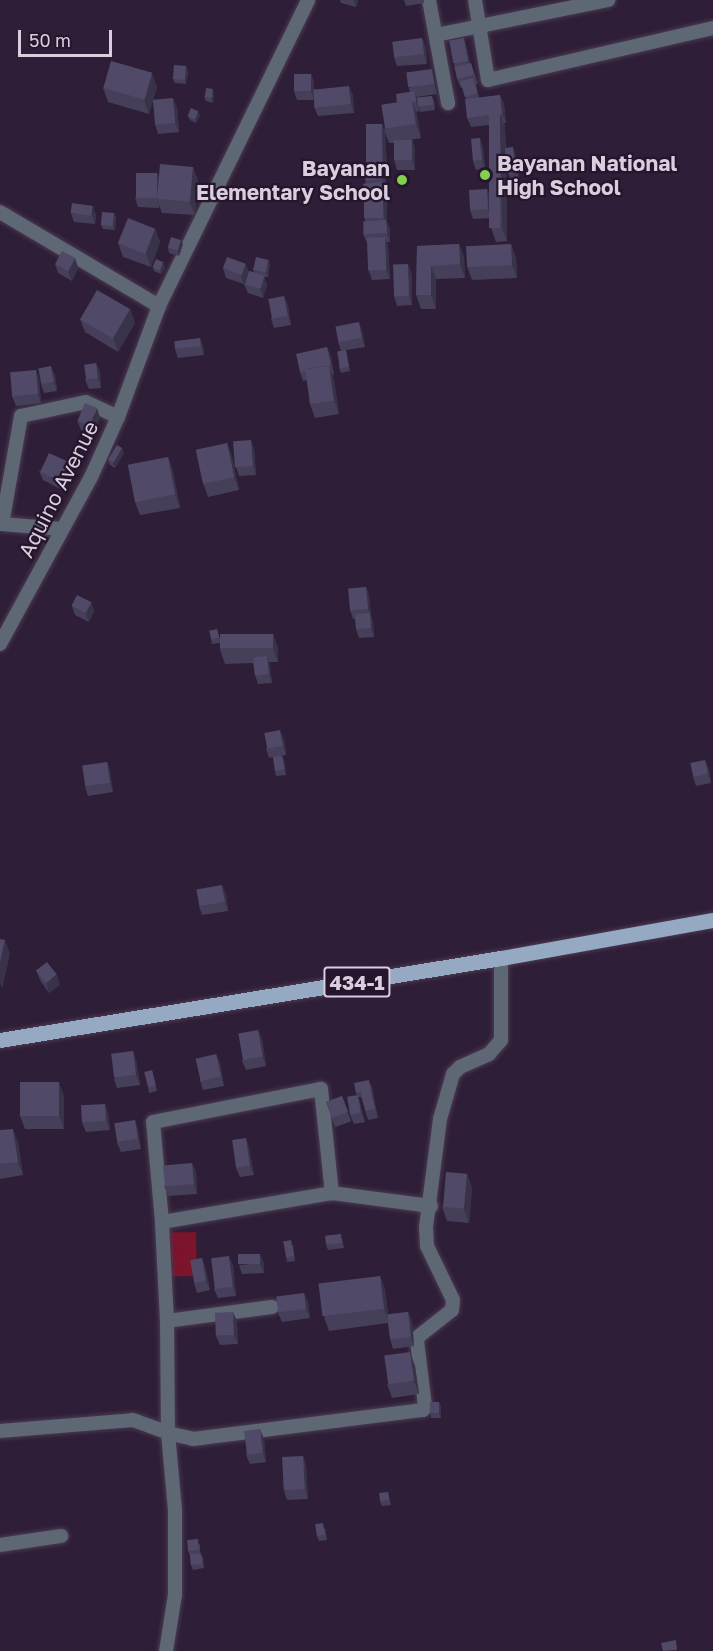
<!DOCTYPE html>
<html>
<head>
<meta charset="utf-8">
<style>
	body { margin:0 }
	#map { position:relative; width:713px; height:1651px; overflow:hidden; background:#2f1e37; font-family:"Golos Text",sans-serif }
	div>[style] { position:absolute }
	.green>* { inset:0; background:#7c142b; transform-origin:0 0 }
	.roads { filter:drop-shadow(0 0 2px #4a3a52) drop-shadow(0 0 2px #4a3a52) }
	.minor>* { height:14px; margin:-7px; padding:0 7px; transform-origin:7px; border-radius:7px; background:#5e6774 }
	.major>* { height:15px; margin:-7.5px; padding:0 7.5px; transform-origin:7.5px; border-radius:7.5px; background:#95a9c2 }
	.wall>* { inset:0; background:#453f59; transform-origin:0 0 }
	.shaded-wall>* { inset:0; background:#383348 }
	.building>* { inset:0; background:#504967; transform-origin:0 0 }
	.dots>* { width:16px; height:16px; translate:-50% -50%; box-sizing:border-box; border:3px solid #25152d; border-radius:50% }
	span { translate:-50% -50%; white-space:nowrap; text-align:center; line-height:1.15; -webkit-text-stroke:4.5px #25152d; paint-order:stroke }
	.shield-label span { padding:2px 4px; background:#25152d; border:2px solid; border-radius:4px; -webkit-text-stroke-width:0 }
	.shield-label { font-size:20px; color:#d9cede; font-weight:700 }
	.poi-label { font-size:21px; color:#d9cede; font-weight:700 }
	.left { translate:0 -50%; text-align:left }
	.right { translate:-100% -50%; text-align:right }
	.street-label { font-size:21px; color:#d9cede }
	.scale { position:absolute; left:18px; top:30px; width:94px; height:27px; box-sizing:border-box; border:3px solid #d9cede; border-top:0; padding-left:8px; font-size:18px; line-height:21px; white-space:nowrap; color:#d9cede; -webkit-text-stroke:4px #25152d; paint-order:stroke }
</style>
</head>
<body>
<div id="map">
	<div class="green">
		<i style="left:196px;top:1232px;width:44px;height:26px;rotate:89deg"></i>
	</div>
	<div class="roads">
		<div class="minor">
			<i style="left:429px;top:0;width:105px;rotate:79.5deg"></i>
			<i style="left:475px;top:0;width:81px;rotate:80.8deg"></i>
			<i style="left:488px;top:80px;width:231px;rotate:-13deg"></i>
			<i style="left:436px;top:35px;width:176px;rotate:-11.5deg"></i>
			<i style="left:0;top:212px;width:185px;rotate:30.6deg"></i>
			<i style="left:61px;top:529px;width:59px;rotate:-175.2deg"></i>
			<i style="left:2px;top:524px;width:110px;rotate:-80deg"></i>
			<i style="left:21px;top:416px;width:66px;rotate:-12.2deg"></i>
			<i style="left:86px;top:402px;width:35px;rotate:25deg"></i>
			<i style="left:0;top:644px;width:192px;rotate:-61.4deg"></i>
			<i style="left:92px;top:475px;width:64px;rotate:-65.9deg"></i>
			<i style="left:118px;top:417px;width:118px;rotate:-69.7deg"></i>
			<i style="left:159px;top:306px;width:340px;rotate:-64deg"></i>
			<i style="left:332px;top:1193px;width:100px;rotate:7.5deg"></i>
			<i style="left:167px;top:1321px;width:106px;rotate:-7.6deg"></i>
			<i style="left:0;top:1431px;width:133px;rotate:-4.7deg"></i>
			<i style="left:133px;top:1420px;width:37px;rotate:20deg"></i>
			<i style="left:168px;top:1433px;width:112px;rotate:-90.5deg"></i>
			<i style="left:167px;top:1321px;width:99px;rotate:-92.9deg"></i>
			<i style="left:162px;top:1222px;width:100px;rotate:-95.1deg"></i>
			<i style="left:153px;top:1122px;width:171px;rotate:-11.1deg"></i>
			<i style="left:321px;top:1089px;width:105px;rotate:84deg"></i>
			<i style="left:332px;top:1193px;width:172px;rotate:170.3deg"></i>
			<i style="left:0;top:1545px;width:62px;rotate:-8.4deg"></i>
			<i style="left:166px;top:1651px;width:57px;rotate:-80.9deg"></i>
			<i style="left:175px;top:1595px;width:85px;rotate:-90deg"></i>
			<i style="left:175px;top:1510px;width:77px;rotate:-95.2deg"></i>
			<i style="left:168px;top:1433px;width:26px;rotate:13deg"></i>
			<i style="left:193px;top:1439px;width:232px;rotate:-7.2deg"></i>
			<i style="left:423px;top:1410px;width:4px;rotate:-63deg"></i>
			<i style="left:425px;top:1406px;width:65px;rotate:-97deg"></i>
			<i style="left:417px;top:1341px;width:5px;rotate:-68deg"></i>
			<i style="left:419px;top:1336px;width:42px;rotate:-38.2deg"></i>
			<i style="left:452px;top:1310px;width:10px;rotate:-84deg"></i>
			<i style="left:453px;top:1300px;width:60px;rotate:-115.7deg"></i>
			<i style="left:427px;top:1246px;width:19px;rotate:-93deg"></i>
			<i style="left:426px;top:1227px;width:109px;rotate:-82.6deg"></i>
			<i style="left:440px;top:1119px;width:47px;rotate:-73.9deg"></i>
			<i style="left:453px;top:1074px;width:10px;rotate:-45deg"></i>
			<i style="left:460px;top:1067px;width:32px;rotate:-24deg"></i>
			<i style="left:489px;top:1054px;width:18px;rotate:-49deg"></i>
			<i style="left:501px;top:1040px;width:82px;rotate:-90deg"></i>
		</div>
		<div class="major">
			<i style="left:0;top:1040px;width:508px;rotate:-9.3deg"></i>
			<i style="left:501px;top:958px;width:215px;rotate:-10.2deg"></i>
		</div>
	</div>
	<div class="wall">
		<i style="clip-path:polygon(340px 0,358px 0,356px 7px,341px 3px)"></i>
		<i style="clip-path:polygon(404px 0,424px 0,424px 3px,406px 6px)"></i>
		<i style="clip-path:polygon(422px 38px,426px 48px,427px 64px,397px 66px,394px 57px)"></i>
		<i style="clip-path:polygon(467px 48px,470px 63px,471px 63px,478px 84px,476px 84px,479px 98px,500px 95px,504px 104px,506px 123px,504px 123px,505px 127px,506px 148px,516px 157px,519px 179px,511px 180px,507px 171px,506px 156px,507px 241px,496px 242px,491px 228px,491px 218px,473px 219px,470px 210px,487px 189px,490px 198px,489px 125px,471px 127px,467px 118px,466px 99px,463px 88px,461px 88px,457px 79px,454px 64px)"></i>
		<i style="clip-path:polygon(186px 66px,188px 71px,186px 84px,175px 83px,173px 79px)"></i>
		<i style="clip-path:polygon(311px 74px,314px 83px,314px 89px,353px 95px,354px 113px,318px 116px,314px 107px,314px 100px,297px 100px,294px 91px)"></i>
		<i style="clip-path:polygon(435px 79px,437px 94px,417px 97px,418px 100px,432px 96px,434px 101px,435px 110px,420px 112px,419px 108px,419px 111px,416px 112px,421px 138px,410px 140px,412px 140px,415px 149px,415px 170px,397px 170px,394px 160px,394px 143px,389px 143px,384px 130px,397px 103px,410px 92px,409px 88px)"></i>
		<i style="clip-path:polygon(157px 87px,153px 100px,177px 107px,179px 132px,158px 134px,155px 124px,153px 100px,149px 114px,108px 102px,103px 88px)"></i>
		<i style="clip-path:polygon(214px 94px,213px 103px,206px 101px,204px 97px)"></i>
		<i style="clip-path:polygon(200px 115px,196px 123px,190px 120px,188px 116px)"></i>
		<i style="clip-path:polygon(382px 124px,385px 133px,387px 170px,385px 170px,386px 173px,386px 189px,385px 189px,387px 205px,387px 222px,390px 229px,390px 242px,387px 242px,388px 246px,390px 279px,372px 280px,369px 271px,367px 243px,363px 234px,365px 221px,365px 218px,364px 196px,363px 193px,366px 182px,365px 180px,368px 165px,367px 162px)"></i>
		<i style="clip-path:polygon(483px 147px,485px 169px,476px 170px,473px 161px)"></i>
		<i style="clip-path:polygon(193px 167px,198px 181px,195px 215px,162px 213px,159px 205px,159px 208px,138px 207px,135px 198px,157px 173px,159px 178px)"></i>
		<i style="clip-path:polygon(71px 213px,96px 215px,95px 224px,74px 222px)"></i>
		<i style="clip-path:polygon(114px 213px,116px 218px,115px 230px,103px 229px,101px 225px)"></i>
		<i style="clip-path:polygon(155px 229px,160px 242px,151px 267px,123px 257px,118px 243px)"></i>
		<i style="clip-path:polygon(181px 240px,183px 244px,179px 256px,169px 253px,168px 248px)"></i>
		<i style="clip-path:polygon(459px 244px,464px 257px,465px 278px,436px 279px,436px 309px,421px 309px,416px 295px,417px 246px)"></i>
		<i style="clip-path:polygon(511px 244px,516px 258px,517px 278px,472px 280px,467px 266px)"></i>
		<i style="clip-path:polygon(75px 258px,78px 268px,72px 281px,58px 273px,55px 264px)"></i>
		<i style="clip-path:polygon(270px 264px,268px 277px,264px 277px,267px 285px,263px 298px,248px 293px,244px 284px,226px 278px,223px 268px,254px 272px,253px 270px)"></i>
		<i style="clip-path:polygon(153px 267px,165px 267px,161px 274px,154px 271px)"></i>
		<i style="clip-path:polygon(412px 274px,412px 305px,397px 306px,394px 296px)"></i>
		<i style="clip-path:polygon(284px 296px,288px 306px,291px 325px,274px 328px,271px 319px)"></i>
		<i style="clip-path:polygon(130px 309px,135px 323px,118px 352px,85px 332px,80px 319px)"></i>
		<i style="clip-path:polygon(362px 331px,365px 347px,346px 350px,350px 371px,341px 373px,339px 368px,341px 351px,338px 342px)"></i>
		<i style="clip-path:polygon(200px 338px,203px 347px,204px 355px,178px 358px,175px 349px)"></i>
		<i style="clip-path:polygon(327px 347px,331px 357px,334px 375px,332px 375px,334px 380px,339px 414px,315px 418px,310px 404px,307px 380px,303px 381px,300px 372px)"></i>
		<i style="clip-path:polygon(96px 363px,100px 372px,101px 388px,89px 389px,85px 380px)"></i>
		<i style="clip-path:polygon(36px 370px,39px 379px,41px 403px,16px 406px,12px 396px)"></i>
		<i style="clip-path:polygon(55px 375px,57px 391px,44px 393px,41px 384px)"></i>
		<i style="clip-path:polygon(100px 418px,93px 435px,81px 430px,77px 420px)"></i>
		<i style="clip-path:polygon(251px 440px,254px 449px,256px 475px,239px 476px,236px 467px)"></i>
		<i style="clip-path:polygon(227px 443px,232px 457px,239px 490px,208px 497px,203px 483px)"></i>
		<i style="clip-path:polygon(124px 453px,115px 468px,110px 465px,108px 460px)"></i>
		<i style="clip-path:polygon(168px 457px,173px 471px,180px 508px,140px 515px,135px 502px)"></i>
		<i style="clip-path:polygon(39px 471px,71px 472px,62px 490px,43px 480px)"></i>
		<i style="clip-path:polygon(366px 587px,369px 596px,371px 616px,373px 622px,374px 637px,359px 638px,356px 629px,355px 619px,353px 619px,350px 610px)"></i>
		<i style="clip-path:polygon(91px 602px,94px 611px,89px 622px,75px 615px,72px 606px)"></i>
		<i style="clip-path:polygon(217px 629px,220px 639px,273px 634px,278px 648px,278px 662px,269px 662px,272px 683px,258px 684px,255px 675px,253px 663px,225px 664px,220px 650px,220px 643px,212px 644px,211px 639px)"></i>
		<i style="clip-path:polygon(284px 739px,286px 755px,282px 756px,284px 760px,286px 775px,276px 776px,275px 771px,273px 757px,269px 758px,266px 748px)"></i>
		<i style="clip-path:polygon(705px 760px,709px 769px,711px 783px,696px 786px,693px 777px)"></i>
		<i style="clip-path:polygon(107px 762px,110px 771px,113px 792px,88px 796px,85px 787px)"></i>
		<i style="clip-path:polygon(226px 894px,228px 911px,202px 915px,199px 906px)"></i>
		<i style="clip-path:polygon(36px 970px,60px 985px,49px 993px,40px 980px)"></i>
		<i style="clip-path:polygon(258px 1030px,262px 1039px,266px 1066px,246px 1070px,242px 1061px)"></i>
		<i style="clip-path:polygon(133px 1051px,136px 1060px,140px 1085px,117px 1088px,114px 1079px)"></i>
		<i style="clip-path:polygon(216px 1054px,220px 1063px,224px 1086px,203px 1090px,200px 1080px)"></i>
		<i style="clip-path:polygon(152px 1070px,157px 1091px,149px 1093px,148px 1088px)"></i>
		<i style="clip-path:polygon(371px 1084px,378px 1118px,368px 1120px,361px 1097px,358px 1097px,365px 1122px,354px 1124px,350px 1115px,357px 1096px,356px 1093px)"></i>
		<i style="clip-path:polygon(64px 1096px,64px 1129px,25px 1129px,20px 1116px)"></i>
		<i style="left:342px;top:1096px;width:27px;height:17px;rotate:70deg"></i>
		<i style="clip-path:polygon(105px 1104px,108px 1113px,110px 1130px,86px 1132px,82px 1123px)"></i>
		<i style="clip-path:polygon(135px 1120px,138px 1130px,141px 1149px,121px 1152px,117px 1143px)"></i>
		<i style="clip-path:polygon(0 1130px,18px 1142px,23px 1175px,0 1179px)"></i>
		<i style="clip-path:polygon(246px 1138px,249px 1148px,254px 1175px,240px 1177px,236px 1168px)"></i>
		<i style="clip-path:polygon(192px 1163px,196px 1172px,197px 1194px,168px 1196px,164px 1186px)"></i>
		<i style="clip-path:polygon(467px 1174px,472px 1188px,469px 1223px,447px 1221px,442px 1207px)"></i>
		<i style="clip-path:polygon(342px 1239px,344px 1248px,328px 1250px,326px 1245px)"></i>
		<i style="clip-path:polygon(293px 1244px,295px 1261px,287px 1262px,286px 1257px)"></i>
		<i style="clip-path:polygon(202px 1258px,205px 1267px,210px 1290px,197px 1293px,194px 1283px)"></i>
		<i style="clip-path:polygon(264px 1263px,264px 1273px,242px 1274px,239px 1265px)"></i>
		<i style="clip-path:polygon(233px 1265px,236px 1296px,218px 1298px,214px 1289px)"></i>
		<i style="clip-path:polygon(380px 1276px,385px 1290px,388px 1314px,408px 1312px,412px 1321px,414px 1346px,393px 1349px,390px 1339px,388px 1323px,329px 1331px,324px 1317px)"></i>
		<i style="clip-path:polygon(304px 1293px,308px 1302px,310px 1318px,282px 1322px,278px 1313px)"></i>
		<i style="clip-path:polygon(237px 1321px,238px 1344px,220px 1345px,216px 1336px)"></i>
		<i style="clip-path:polygon(415px 1366px,419px 1394px,392px 1398px,387px 1384px)"></i>
		<i style="clip-path:polygon(439px 1402px,441px 1407px,441px 1418px,431px 1418px,430px 1413px)"></i>
		<i style="clip-path:polygon(264px 1439px,266px 1462px,250px 1464px,246px 1455px)"></i>
		<i style="clip-path:polygon(303px 1456px,306px 1465px,308px 1499px,287px 1500px,284px 1491px)"></i>
		<i style="clip-path:polygon(388px 1492px,391px 1505px,382px 1506px,380px 1502px)"></i>
		<i style="clip-path:polygon(325px 1528px,327px 1540px,319px 1541px,317px 1536px)"></i>
		<i style="clip-path:polygon(200px 1544px,200px 1553px,203px 1558px,204px 1568px,193px 1570px,191px 1565px,190px 1556px,188px 1551px)"></i>
	</div>
	<div class="shaded-wall">
		<i style="clip-path:polygon(353px 0,358px 0,356px 7px)"></i>
		<i style="clip-path:polygon(422px 38px,426px 48px,427px 64px,424px 54px)"></i>
		<i style="clip-path:polygon(464px 38px,467px 48px,471px 71px,468px 61px)"></i>
		<i style="clip-path:polygon(186px 66px,188px 71px,186px 84px,185px 80px)"></i>
		<i style="clip-path:polygon(432px 69px,435px 79px,437px 94px,434px 84px)"></i>
		<i style="clip-path:polygon(152px 73px,157px 87px,149px 114px,144px 100px)"></i>
		<i style="clip-path:polygon(311px 74px,314px 83px,314px 100px,311px 91px)"></i>
		<i style="clip-path:polygon(349px 86px,353px 95px,354px 113px,351px 104px)"></i>
		<i style="clip-path:polygon(213px 89px,214px 94px,213px 103px,211px 98px)"></i>
		<i style="clip-path:polygon(415px 91px,418px 101px,419px 111px,416px 102px)"></i>
		<i style="clip-path:polygon(500px 95px,504px 104px,506px 123px,502px 114px)"></i>
		<i style="clip-path:polygon(173px 98px,177px 107px,179px 132px,175px 123px)"></i>
		<i style="clip-path:polygon(412px 100px,417px 114px,421px 138px,416px 124px)"></i>
		<i style="clip-path:polygon(198px 111px,200px 115px,196px 123px,195px 119px)"></i>
		<i style="clip-path:polygon(500px 113px,505px 127px,507px 241px,502px 228px)"></i>
		<i style="clip-path:polygon(382px 124px,385px 133px,387px 170px,383px 161px)"></i>
		<i style="clip-path:polygon(480px 138px,483px 147px,485px 169px,482px 160px)"></i>
		<i style="clip-path:polygon(412px 140px,415px 149px,415px 170px,412px 160px)"></i>
		<i style="clip-path:polygon(513px 147px,516px 157px,519px 179px,516px 169px)"></i>
		<i style="clip-path:polygon(382px 164px,386px 173px,386px 189px,383px 179px)"></i>
		<i style="clip-path:polygon(193px 167px,198px 181px,195px 215px,190px 202px)"></i>
		<i style="clip-path:polygon(157px 173px,160px 182px,157px 199px,159px 208px,156px 198px)"></i>
		<i style="clip-path:polygon(382px 182px,386px 191px,386px 202px,383px 193px)"></i>
		<i style="clip-path:polygon(487px 189px,490px 198px,491px 218px,488px 209px)"></i>
		<i style="clip-path:polygon(383px 196px,387px 205px,387px 222px,390px 229px,390px 242px,387px 233px,387px 225px,384px 218px)"></i>
		<i style="clip-path:polygon(93px 206px,96px 215px,95px 224px,92px 215px)"></i>
		<i style="clip-path:polygon(114px 213px,116px 218px,115px 230px,113px 226px)"></i>
		<i style="clip-path:polygon(155px 229px,160px 242px,151px 267px,146px 254px)"></i>
		<i style="clip-path:polygon(385px 237px,388px 246px,390px 279px,386px 270px)"></i>
		<i style="clip-path:polygon(181px 240px,183px 244px,179px 256px,178px 251px)"></i>
		<i style="clip-path:polygon(459px 244px,464px 257px,465px 278px,460px 264px)"></i>
		<i style="clip-path:polygon(511px 244px,516px 258px,517px 278px,512px 265px)"></i>
		<i style="clip-path:polygon(75px 258px,78px 268px,72px 281px,68px 271px)"></i>
		<i style="clip-path:polygon(269px 260px,270px 264px,268px 277px,266px 273px)"></i>
		<i style="clip-path:polygon(163px 262px,165px 267px,161px 274px,160px 270px)"></i>
		<i style="clip-path:polygon(246px 264px,249px 273px,244px 285px,241px 276px)"></i>
		<i style="clip-path:polygon(408px 264px,412px 274px,412px 305px,409px 296px)"></i>
		<i style="clip-path:polygon(431px 266px,436px 279px,436px 309px,431px 295px)"></i>
		<i style="clip-path:polygon(264px 275px,267px 285px,263px 298px,260px 289px)"></i>
		<i style="clip-path:polygon(284px 296px,288px 306px,291px 325px,288px 316px)"></i>
		<i style="clip-path:polygon(130px 309px,135px 323px,118px 352px,113px 338px)"></i>
		<i style="clip-path:polygon(359px 322px,362px 331px,365px 347px,362px 338px)"></i>
		<i style="clip-path:polygon(200px 338px,203px 347px,204px 355px,201px 346px)"></i>
		<i style="clip-path:polygon(327px 347px,331px 357px,334px 375px,331px 365px)"></i>
		<i style="clip-path:polygon(96px 363px,100px 372px,101px 388px,98px 378px)"></i>
		<i style="clip-path:polygon(51px 366px,55px 375px,57px 391px,54px 382px)"></i>
		<i style="clip-path:polygon(329px 366px,334px 380px,339px 414px,334px 401px)"></i>
		<i style="clip-path:polygon(36px 370px,39px 379px,41px 403px,38px 394px)"></i>
		<i style="clip-path:polygon(97px 408px,100px 418px,93px 435px,90px 426px)"></i>
		<i style="clip-path:polygon(251px 440px,254px 449px,256px 475px,253px 466px)"></i>
		<i style="clip-path:polygon(227px 443px,232px 457px,239px 490px,234px 477px)"></i>
		<i style="clip-path:polygon(122px 448px,124px 453px,115px 468px,113px 463px)"></i>
		<i style="clip-path:polygon(168px 457px,173px 471px,180px 508px,175px 494px)"></i>
		<i style="clip-path:polygon(68px 462px,71px 472px,62px 490px,58px 480px)"></i>
		<i style="clip-path:polygon(366px 587px,369px 596px,371px 616px,373px 622px,374px 637px,371px 628px,370px 615px,368px 609px)"></i>
		<i style="clip-path:polygon(91px 602px,94px 611px,89px 622px,85px 612px)"></i>
		<i style="clip-path:polygon(273px 634px,278px 648px,278px 662px,273px 648px)"></i>
		<i style="clip-path:polygon(267px 656px,270px 665px,272px 683px,269px 674px)"></i>
		<i style="clip-path:polygon(280px 730px,284px 739px,286px 755px,283px 746px)"></i>
		<i style="clip-path:polygon(705px 760px,709px 769px,711px 783px,708px 774px)"></i>
		<i style="clip-path:polygon(107px 762px,110px 771px,113px 792px,110px 783px)"></i>
		<i style="clip-path:polygon(222px 885px,226px 894px,228px 911px,225px 902px)"></i>
		<i style="clip-path:polygon(5px 940px,10px 954px,2px 989px,0 983px,0 963px)"></i>
		<i style="clip-path:polygon(57px 975px,60px 985px,49px 993px,46px 983px)"></i>
		<i style="clip-path:polygon(258px 1030px,262px 1039px,266px 1066px,263px 1057px)"></i>
		<i style="clip-path:polygon(133px 1051px,136px 1060px,140px 1085px,136px 1075px)"></i>
		<i style="clip-path:polygon(216px 1054px,220px 1063px,224px 1086px,221px 1076px)"></i>
		<i style="clip-path:polygon(59px 1082px,64px 1096px,64px 1129px,59px 1115px)"></i>
		<i style="clip-path:polygon(370px 1088px,373px 1097px,378px 1118px,375px 1108px)"></i>
		<i style="clip-path:polygon(358px 1095px,361px 1105px,365px 1122px,361px 1113px)"></i>
		<i style="clip-path:polygon(105px 1104px,108px 1113px,110px 1130px,106px 1121px)"></i>
		<i style="clip-path:polygon(135px 1120px,138px 1130px,141px 1149px,138px 1139px)"></i>
		<i style="clip-path:polygon(13px 1129px,18px 1142px,23px 1175px,18px 1162px)"></i>
		<i style="clip-path:polygon(246px 1138px,249px 1148px,254px 1175px,250px 1166px)"></i>
		<i style="clip-path:polygon(192px 1163px,196px 1172px,197px 1194px,194px 1184px)"></i>
		<i style="clip-path:polygon(467px 1174px,472px 1188px,469px 1223px,464px 1209px)"></i>
		<i style="clip-path:polygon(260px 1254px,264px 1263px,264px 1273px,260px 1264px)"></i>
		<i style="clip-path:polygon(229px 1256px,233px 1265px,236px 1296px,233px 1287px)"></i>
		<i style="clip-path:polygon(202px 1258px,205px 1267px,210px 1290px,206px 1281px)"></i>
		<i style="clip-path:polygon(380px 1276px,385px 1290px,389px 1323px,384px 1309px)"></i>
		<i style="clip-path:polygon(304px 1293px,308px 1302px,310px 1318px,306px 1309px)"></i>
		<i style="clip-path:polygon(233px 1312px,237px 1321px,238px 1344px,234px 1335px)"></i>
		<i style="clip-path:polygon(408px 1312px,412px 1321px,414px 1346px,411px 1337px)"></i>
		<i style="clip-path:polygon(410px 1352px,415px 1366px,419px 1394px,414px 1381px)"></i>
		<i style="clip-path:polygon(439px 1402px,441px 1407px,441px 1418px,439px 1413px)"></i>
		<i style="clip-path:polygon(260px 1429px,264px 1439px,266px 1462px,263px 1453px)"></i>
		<i style="clip-path:polygon(303px 1456px,306px 1465px,308px 1499px,305px 1489px)"></i>
	</div>
	<div class="building">
		<i style="left:422px;top:38px;width:16px;height:30px;rotate:83deg"></i>
		<i style="left:464px;top:38px;width:23px;height:15px;rotate:80deg"></i>
		<i style="left:111px;top:61px;width:43px;height:28px;rotate:16deg"></i>
		<i style="left:471px;top:63px;width:12px;height:17px;rotate:76deg"></i>
		<i style="left:174px;top:65px;width:12px;height:14px;rotate:5deg"></i>
		<i style="left:432px;top:69px;width:15px;height:26px;rotate:82deg"></i>
		<i style="left:294px;top:74px;width:17px;height:17px"></i>
		<i style="left:473px;top:78px;width:16px;height:13px;rotate:75deg"></i>
		<i style="left:349px;top:86px;width:18px;height:36px;rotate:84deg"></i>
		<i style="left:206px;top:88px;width:7px;height:9px;rotate:8deg"></i>
		<i style="clip-path:polygon(415px 91px,416px 102px,413px 102px,412px 100px,397px 103px,396px 94px)"></i>
		<i style="clip-path:polygon(500px 95px,502px 114px,500px 114px,500px 113px,489px 113px,489px 115px,467px 118px,465px 99px)"></i>
		<i style="left:432px;top:96px;width:9px;height:15px;rotate:84deg"></i>
		<i style="left:173px;top:98px;width:25px;height:20px;rotate:85deg"></i>
		<i style="left:412px;top:100px;width:24px;height:31px;rotate:81deg"></i>
		<i style="left:191px;top:108px;width:8px;height:9px;rotate:23deg"></i>
		<i style="left:489px;top:113px;width:11px;height:115px"></i>
		<i style="left:366px;top:124px;width:16px;height:38px"></i>
		<i style="left:480px;top:138px;width:22px;height:9px;rotate:85deg"></i>
		<i style="left:394px;top:140px;width:18px;height:20px"></i>
		<i style="clip-path:polygon(513px 147px,516px 169px,507px 171px,505px 148px)"></i>
		<i style="left:160px;top:164px;width:33px;height:35px;rotate:5deg"></i>
		<i style="left:382px;top:164px;width:15px;height:18px;rotate:86deg"></i>
		<i style="left:136px;top:173px;width:21px;height:25px"></i>
		<i style="left:382px;top:182px;width:11px;height:19px;rotate:85deg"></i>
		<i style="left:487px;top:189px;width:20px;height:18px;rotate:87deg"></i>
		<i style="left:364px;top:196px;width:19px;height:22px"></i>
		<i style="left:72px;top:203px;width:21px;height:10px;rotate:8deg"></i>
		<i style="left:102px;top:212px;width:12px;height:13px;rotate:5deg"></i>
		<i style="left:128px;top:218px;width:29px;height:27px;rotate:22deg"></i>
		<i style="left:386px;top:220px;width:13px;height:23px;rotate:86deg"></i>
		<i style="left:171px;top:237px;width:10px;height:11px;rotate:17deg"></i>
		<i style="left:385px;top:237px;width:33px;height:18px;rotate:88deg"></i>
		<i style="clip-path:polygon(459px 244px,460px 264px,431px 266px,431px 295px,416px 295px,417px 246px)"></i>
		<i style="left:511px;top:244px;width:21px;height:45px;rotate:87deg"></i>
		<i style="left:62px;top:251px;width:15px;height:15px;rotate:28deg"></i>
		<i style="left:227px;top:257px;width:20px;height:12px;rotate:20deg"></i>
		<i style="left:256px;top:257px;width:13px;height:13px;rotate:13deg"></i>
		<i style="left:156px;top:259px;width:8px;height:9px;rotate:23deg"></i>
		<i style="left:408px;top:264px;width:32px;height:15px;rotate:88deg"></i>
		<i style="left:249px;top:271px;width:16px;height:14px;rotate:15deg"></i>
		<i style="left:97px;top:290px;width:38px;height:34px;rotate:30deg"></i>
		<i style="left:284px;top:296px;width:20px;height:16px;rotate:79deg"></i>
		<i style="left:359px;top:322px;width:16px;height:24px;rotate:79deg"></i>
		<i style="left:200px;top:338px;width:8px;height:26px;rotate:83deg"></i>
		<i style="clip-path:polygon(327px 347px,331px 365px,305px 369px,306px 371px,300px 372px,296px 354px)"></i>
		<i style="left:346px;top:350px;width:17px;height:9px;rotate:80deg"></i>
		<i style="left:96px;top:363px;width:15px;height:12px;rotate:82deg"></i>
		<i style="left:51px;top:366px;width:16px;height:13px;rotate:79deg"></i>
		<i style="left:329px;top:366px;width:35px;height:24px;rotate:82deg"></i>
		<i style="left:36px;top:370px;width:24px;height:26px;rotate:85deg"></i>
		<i style="left:85px;top:403px;width:13px;height:19px;rotate:23deg"></i>
		<i style="left:251px;top:440px;width:26px;height:18px;rotate:86deg"></i>
		<i style="left:227px;top:443px;width:35px;height:32px;rotate:78deg"></i>
		<i style="left:117px;top:445px;width:6px;height:17px;rotate:31deg"></i>
		<i style="left:49px;top:453px;width:21px;height:21px;rotate:25deg"></i>
		<i style="left:168px;top:457px;width:38px;height:41px;rotate:79deg"></i>
		<i style="left:366px;top:587px;width:22px;height:18px;rotate:85deg"></i>
		<i style="left:77px;top:595px;width:16px;height:12px;rotate:27deg"></i>
		<i style="left:370px;top:613px;width:15px;height:15px;rotate:86deg"></i>
		<i style="left:217px;top:629px;width:9px;height:8px;rotate:77deg"></i>
		<i style="left:273px;top:634px;width:14px;height:53px;rotate:90deg"></i>
		<i style="left:267px;top:656px;width:18px;height:14px;rotate:84deg"></i>
		<i style="left:280px;top:730px;width:16px;height:16px;rotate:79deg"></i>
		<i style="left:282px;top:756px;width:14px;height:9px;rotate:82deg"></i>
		<i style="left:705px;top:760px;width:14px;height:15px;rotate:78deg"></i>
		<i style="left:107px;top:762px;width:21px;height:25px;rotate:82deg"></i>
		<i style="left:222px;top:885px;width:17px;height:26px;rotate:80deg"></i>
		<i style="clip-path:polygon(0 939px,5px 940px,0 963px)"></i>
		<i style="left:47px;top:962px;width:16px;height:14px;rotate:52deg"></i>
		<i style="left:258px;top:1030px;width:27px;height:20px;rotate:80deg"></i>
		<i style="left:133px;top:1051px;width:24px;height:22px;rotate:83deg"></i>
		<i style="left:216px;top:1054px;width:23px;height:21px;rotate:77deg"></i>
		<i style="left:152px;top:1070px;width:16px;height:8px;rotate:76deg"></i>
		<i style="clip-path:polygon(369px 1080px,371px 1090px,370px 1088px,360px 1091px,360px 1092px,356px 1093px,354px 1083px)"></i>
		<i style="left:20px;top:1082px;width:39px;height:34px"></i>
		<i style="left:370px;top:1088px;width:21px;height:10px;rotate:76deg"></i>
		<i style="left:358px;top:1095px;width:18px;height:11px;rotate:81deg"></i>
		<i style="left:342px;top:1096px;width:17px;height:17px;rotate:69deg"></i>
		<i style="left:105px;top:1104px;width:17px;height:24px;rotate:87deg"></i>
		<i style="left:135px;top:1120px;width:19px;height:21px;rotate:81deg"></i>
		<i style="clip-path:polygon(13px 1129px,18px 1162px,0 1164px,0 1130px)"></i>
		<i style="left:246px;top:1138px;width:28px;height:14px;rotate:82deg"></i>
		<i style="left:192px;top:1163px;width:21px;height:29px;rotate:85deg"></i>
		<i style="left:446px;top:1172px;width:21px;height:35px;rotate:5deg"></i>
		<i style="left:341px;top:1234px;width:9px;height:16px;rotate:84deg"></i>
		<i style="left:291px;top:1240px;width:16px;height:8px;rotate:79deg"></i>
		<i style="left:260px;top:1254px;width:10px;height:22px;rotate:90deg"></i>
		<i style="left:229px;top:1256px;width:31px;height:18px;rotate:83deg"></i>
		<i style="left:202px;top:1258px;width:23px;height:12px;rotate:80deg"></i>
		<i style="left:380px;top:1276px;width:33px;height:62px;rotate:83deg"></i>
		<i style="left:304px;top:1293px;width:16px;height:28px;rotate:83deg"></i>
		<i style="left:233px;top:1312px;width:23px;height:18px;rotate:88deg"></i>
		<i style="left:408px;top:1312px;width:25px;height:21px;rotate:83deg"></i>
		<i style="left:410px;top:1352px;width:29px;height:26px;rotate:82deg"></i>
		<i style="left:430px;top:1402px;width:9px;height:11px"></i>
		<i style="left:260px;top:1429px;width:24px;height:16px;rotate:83deg"></i>
		<i style="left:303px;top:1456px;width:33px;height:21px;rotate:87deg"></i>
		<i style="left:388px;top:1492px;width:8px;height:9px;rotate:83deg"></i>
		<i style="left:323px;top:1523px;width:12px;height:8px;rotate:81deg"></i>
		<i style="left:198px;top:1539px;width:11px;height:11px;rotate:85deg"></i>
		<i style="left:201px;top:1553px;width:11px;height:11px;rotate:85deg"></i>
		<i style="clip-path:polygon(676px 1640px,677px 1650px,663px 1651px,661px 1643px)"></i>
	</div>
	<div class="dots">
		<i style="left:485px;top:175px;background:#83d04f"></i>
		<i style="left:402px;top:180px;background:#83d04f"></i>
	</div>
	<div class="shield-label">
		<span style="left:357px;top:982px">434-1</span>
	</div>
	<div class="poi-label">
		<span class="left" style="left:497px;top:175px">Bayanan National<br>High School</span>
		<span class="right" style="left:390px;top:180px">Bayanan<br>Elementary School</span>
	</div>
	<div class="street-label">
		<span style="left:58px;top:489px;rotate:-63deg">Aquino Avenue</span>
	</div>
	<div class="scale">50 m</div>
</div>
</body>
</html>
